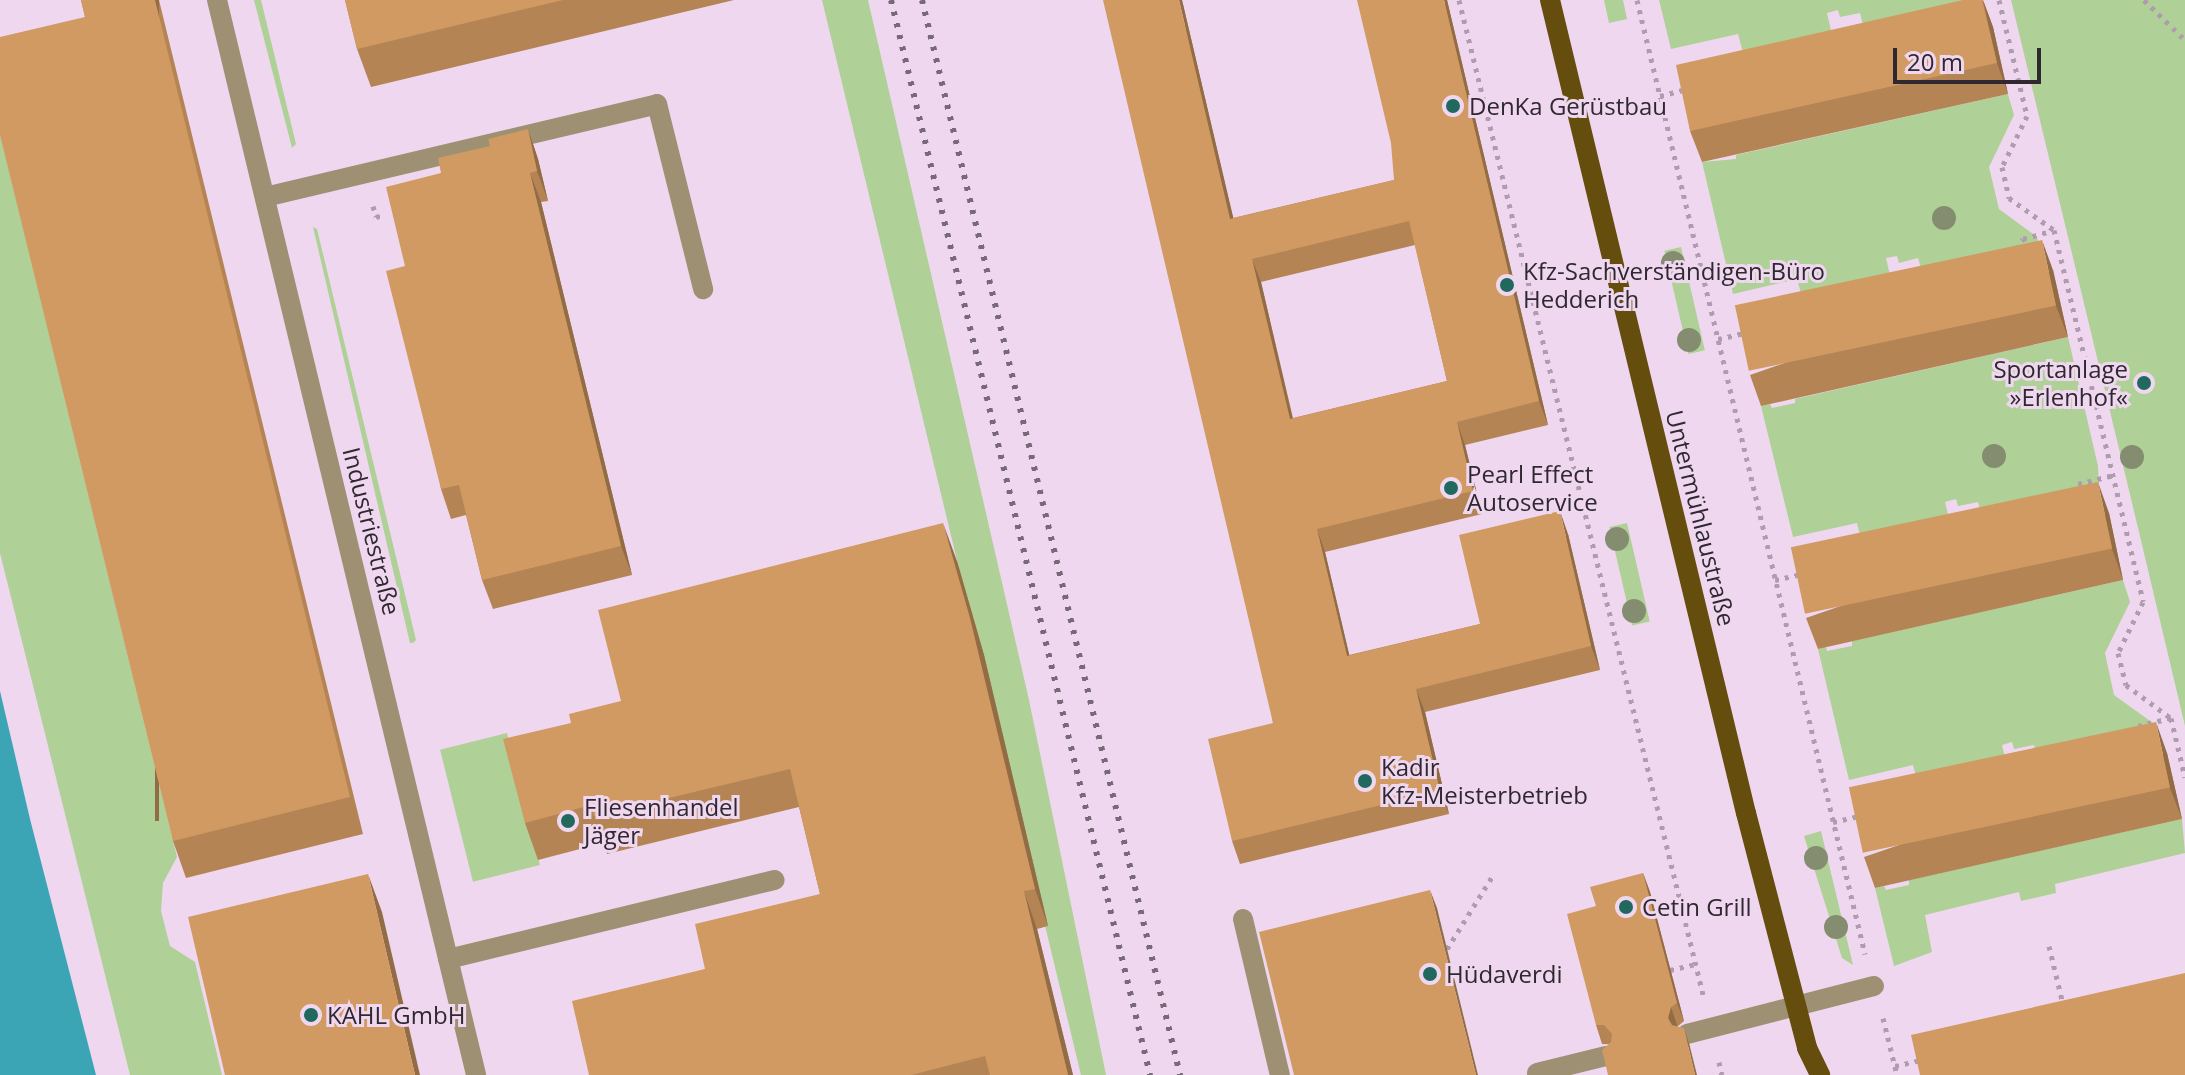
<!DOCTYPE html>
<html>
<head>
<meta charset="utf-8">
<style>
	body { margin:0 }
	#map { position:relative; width:2185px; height:1075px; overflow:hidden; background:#efd8ef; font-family:"Open Sans",sans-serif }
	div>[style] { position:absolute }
	.green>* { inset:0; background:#afd096; transform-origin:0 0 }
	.water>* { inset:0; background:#3ba5b5 }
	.path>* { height:5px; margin-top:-2.5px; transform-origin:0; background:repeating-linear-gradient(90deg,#af9daf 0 4px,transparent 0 10px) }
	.minor>* { height:20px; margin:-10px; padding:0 10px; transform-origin:10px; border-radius:10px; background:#9d9073 }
	.major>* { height:20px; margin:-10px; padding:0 10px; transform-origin:10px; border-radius:10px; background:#654d0e }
	.rail>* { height:6px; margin-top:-3px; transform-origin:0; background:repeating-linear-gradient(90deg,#776977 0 4px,transparent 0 12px) }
	.trees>* { width:24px; height:24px; margin:-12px; border-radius:50%; background:#858d71 }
	.wall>* { inset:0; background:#b48455 }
	.shaded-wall>* { inset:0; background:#926c45; transform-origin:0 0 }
	.building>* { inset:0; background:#d19a63; transform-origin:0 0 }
	.dots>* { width:22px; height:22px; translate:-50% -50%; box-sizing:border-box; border:4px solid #efd8ef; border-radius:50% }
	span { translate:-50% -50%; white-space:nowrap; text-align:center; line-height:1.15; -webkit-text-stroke:6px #efd8ef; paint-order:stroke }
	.poi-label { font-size:24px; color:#302830 }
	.left { translate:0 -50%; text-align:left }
	.right { translate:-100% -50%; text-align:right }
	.street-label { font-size:24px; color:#302830 }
	.scale { position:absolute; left:1893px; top:48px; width:148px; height:36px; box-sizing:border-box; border:4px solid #302830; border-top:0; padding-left:10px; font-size:24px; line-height:28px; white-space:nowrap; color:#302830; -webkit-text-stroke:6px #efd8ef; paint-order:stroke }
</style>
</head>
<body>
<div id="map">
	<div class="green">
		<i style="clip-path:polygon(254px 0,261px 0,296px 144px,292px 148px)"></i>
		<i style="clip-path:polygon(822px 0,868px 0,1029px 700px,1106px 1075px,1081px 1075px)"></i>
		<i style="clip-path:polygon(1604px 0,1623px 0,1627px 19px,1609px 23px)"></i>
		<i style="clip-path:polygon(1659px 0,1981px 0,1866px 37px,1860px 13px,1840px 17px,1838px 10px,1827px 13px,1833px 39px,1745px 60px,1738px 34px,1671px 49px)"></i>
		<i style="clip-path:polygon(2011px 0,2185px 0,2185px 726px,2139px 532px)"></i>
		<i style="clip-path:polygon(2008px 94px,2014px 115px,1989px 167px,1999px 209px,2037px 237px,2040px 248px,1925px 282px,1918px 258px,1899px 263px,1897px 256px,1886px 258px,1892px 284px,1804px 304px,1797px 279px,1733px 294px,1702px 162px,1736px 159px,1736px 155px)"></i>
		<i style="clip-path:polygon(0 133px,177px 857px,163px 883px,161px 911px,170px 946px,195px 962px,222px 1075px,130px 1075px,0 553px)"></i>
		<i style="clip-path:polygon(313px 227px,317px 229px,416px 640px,413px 643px,410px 643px)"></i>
		<i style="left:1681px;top:247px;width:106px;height:17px;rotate:77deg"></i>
		<i style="clip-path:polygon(2068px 337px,2098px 466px,2099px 492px,1984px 526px,1978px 502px,1958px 506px,1956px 499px,1945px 502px,1951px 527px,1863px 548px,1857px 523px,1793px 537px,1761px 406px,1770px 404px,1772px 408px,1795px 403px,1795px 399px)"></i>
		<i style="left:1627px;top:523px;width:101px;height:18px;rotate:77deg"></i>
		<i style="clip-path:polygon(2123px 580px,2130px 602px,2105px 653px,2114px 695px,2153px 723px,2040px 768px,2034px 745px,2014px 749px,2012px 742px,2002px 745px,2008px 771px,1920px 791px,1913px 765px,1849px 780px,1818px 649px,1826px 647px,1827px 651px,1852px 646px,1852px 641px)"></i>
		<i style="left:507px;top:733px;width:136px;height:69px;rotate:76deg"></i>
		<i style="clip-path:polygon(2182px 819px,2185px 853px,2055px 884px,2056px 893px,2021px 901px,2019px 892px,1925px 915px,1932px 952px,1894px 966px,1875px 888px,1884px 886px,1886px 890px,1909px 885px,1909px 880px)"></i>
		<i style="clip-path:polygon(1821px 831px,1853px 965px,1842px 958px,1804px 836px)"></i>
	</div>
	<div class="water">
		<i style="clip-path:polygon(0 691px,30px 819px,96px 1075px,0 1075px)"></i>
	</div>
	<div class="path">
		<i style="left:1459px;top:0;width:1024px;rotate:76.21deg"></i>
		<i style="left:1637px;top:0;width:981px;rotate:76.56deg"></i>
		<i style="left:1999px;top:0;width:119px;rotate:76.4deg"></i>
		<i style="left:2027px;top:116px;width:57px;rotate:116.1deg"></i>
		<i style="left:2002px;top:167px;width:32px;rotate:77deg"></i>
		<i style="left:2009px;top:198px;width:55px;rotate:35.4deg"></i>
		<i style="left:2054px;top:230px;width:382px;rotate:76.5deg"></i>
		<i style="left:2143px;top:602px;width:57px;rotate:116.1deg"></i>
		<i style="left:2118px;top:653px;width:33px;rotate:76deg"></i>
		<i style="left:2126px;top:685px;width:56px;rotate:36.3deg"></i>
		<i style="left:2171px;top:718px;width:61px;rotate:76.7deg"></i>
		<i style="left:2144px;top:0;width:57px;rotate:44.3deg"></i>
		<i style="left:1660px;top:96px;width:27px;rotate:-15deg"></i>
		<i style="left:373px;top:206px;width:11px;rotate:75deg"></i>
		<i style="left:376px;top:217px;width:7px;rotate:-16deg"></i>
		<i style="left:2016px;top:249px;width:12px;rotate:-55deg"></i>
		<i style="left:2023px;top:239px;width:32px;rotate:-16deg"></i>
		<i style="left:1718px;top:339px;width:28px;rotate:-13deg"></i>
		<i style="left:2073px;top:492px;width:9px;rotate:-58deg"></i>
		<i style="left:2078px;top:484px;width:36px;rotate:-14deg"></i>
		<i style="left:1775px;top:580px;width:28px;rotate:-13deg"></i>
		<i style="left:2138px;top:726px;width:34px;rotate:-14deg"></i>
		<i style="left:1833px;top:822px;width:27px;rotate:-13deg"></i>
		<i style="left:2049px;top:946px;width:60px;rotate:76.4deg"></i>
		<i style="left:1447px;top:949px;width:85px;rotate:-58deg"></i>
		<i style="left:1670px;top:970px;width:26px;rotate:-13deg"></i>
		<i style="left:1883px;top:1018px;width:59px;rotate:76.2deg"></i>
		<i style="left:1719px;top:1062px;width:13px;rotate:77deg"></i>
		<i style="left:1895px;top:1066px;width:27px;rotate:-13deg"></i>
	</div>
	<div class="minor">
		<i style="left:217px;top:0;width:1106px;rotate:76.45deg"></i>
		<i style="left:265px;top:197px;width:403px;rotate:-13.3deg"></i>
		<i style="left:657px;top:104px;width:191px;rotate:76deg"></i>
		<i style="left:1243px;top:919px;width:160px;rotate:76.7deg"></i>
		<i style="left:448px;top:959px;width:336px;rotate:-13.6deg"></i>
		<i style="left:1687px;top:1034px;width:193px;rotate:-14.4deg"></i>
		<i style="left:1537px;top:1073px;width:71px;rotate:-13.8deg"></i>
	</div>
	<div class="major">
		<i style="left:1550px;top:0;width:836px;rotate:76.45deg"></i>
		<i style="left:1746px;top:813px;width:243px;rotate:75.4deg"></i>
		<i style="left:1807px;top:1048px;width:30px;rotate:64deg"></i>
	</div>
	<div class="rail">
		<i style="left:891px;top:0;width:1106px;rotate:76.45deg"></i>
		<i style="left:922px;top:0;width:1106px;rotate:76.5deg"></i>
	</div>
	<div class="trees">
		<i style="left:1944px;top:218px"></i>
		<i style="left:1673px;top:263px"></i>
		<i style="left:1689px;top:340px"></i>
		<i style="left:1994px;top:456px"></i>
		<i style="left:2132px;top:457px"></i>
		<i style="left:1617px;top:539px"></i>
		<i style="left:1634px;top:611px"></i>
		<i style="left:1816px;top:858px"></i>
		<i style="left:1836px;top:927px"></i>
	</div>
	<div class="wall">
		<i style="clip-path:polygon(81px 0,159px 0,363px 834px,186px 878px,173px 841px,85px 17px)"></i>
		<i style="clip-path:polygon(345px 0,734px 0,371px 87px,357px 49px)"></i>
		<i style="clip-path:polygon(evenodd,1182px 0,1233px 218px,1394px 180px,1447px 0,1548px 425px,1465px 445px,1482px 514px,1325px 552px,1349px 655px,1480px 624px,1568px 534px,1600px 670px,1425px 712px,1449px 814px,1240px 864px,1232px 841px,1273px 723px,1182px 0,1415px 245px,1447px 381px,1293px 418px,1261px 282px,1415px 245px)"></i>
		<i style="clip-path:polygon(1983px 0,1993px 27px,2008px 94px,1702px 162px,1690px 131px)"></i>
		<i style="clip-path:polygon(528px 129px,538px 159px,548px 201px,541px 202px,632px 575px,493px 609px,482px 580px,466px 515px,451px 519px,441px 489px,405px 266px,441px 173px)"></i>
		<i style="clip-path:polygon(2053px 270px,2068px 337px,1761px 406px,1750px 375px)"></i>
		<i style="clip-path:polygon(2109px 513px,2123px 580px,1818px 649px,1806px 618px)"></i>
		<i style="clip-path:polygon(957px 561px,984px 655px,1048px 926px,1037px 929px,1073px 1075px,589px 1075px,705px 969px,820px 894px,799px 807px,607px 854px,603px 843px,538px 860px,525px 823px,571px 723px)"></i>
		<i style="clip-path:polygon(2167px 753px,2182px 819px,1875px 888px,1864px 857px)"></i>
		<i style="clip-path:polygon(1643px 873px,1650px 892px,1684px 1021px,1677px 1027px,1684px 1028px,1690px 1047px,1602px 1044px,1596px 1025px,1596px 906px)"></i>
	</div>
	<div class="shaded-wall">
		<i style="left:155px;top:0;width:4px;height:821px"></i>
		<i style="clip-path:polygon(1179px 0,1182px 0,1239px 242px,1230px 219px)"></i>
		<i style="clip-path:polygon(1444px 0,1447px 0,1548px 425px,1539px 401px)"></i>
		<i style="clip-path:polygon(1983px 0,1993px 27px,2008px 94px,1997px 63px)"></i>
		<i style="clip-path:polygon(528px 129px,538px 159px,548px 201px,537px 171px)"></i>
		<i style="clip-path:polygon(530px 173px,541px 202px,632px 575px,621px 546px)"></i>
		<i style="clip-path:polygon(2042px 240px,2053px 270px,2068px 337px,2056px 306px)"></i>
		<i style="clip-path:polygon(1252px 259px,1261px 282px,1298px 442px,1290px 419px)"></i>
		<i style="clip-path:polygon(1457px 422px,1465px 445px,1482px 514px,1473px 491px)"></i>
		<i style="clip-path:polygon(2098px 482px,2109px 513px,2123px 580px,2112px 549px)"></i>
		<i style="clip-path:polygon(1560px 511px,1568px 534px,1600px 670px,1591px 646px)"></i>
		<i style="clip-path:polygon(943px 523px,957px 561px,984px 655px,1048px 926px,1035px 889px)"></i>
		<i style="clip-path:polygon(1317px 529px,1325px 552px,1355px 679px,1347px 656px)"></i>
		<i style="clip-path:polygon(1416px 689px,1425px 712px,1449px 814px,1440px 791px)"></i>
		<i style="clip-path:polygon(2156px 722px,2167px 753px,2182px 819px,2170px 788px)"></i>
		<i style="clip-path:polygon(1643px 873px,1650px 892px,1684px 1021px,1677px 1003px)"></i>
		<i style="clip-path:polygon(368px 874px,382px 912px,420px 1075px,415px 1075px)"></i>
		<i style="clip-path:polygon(1430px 890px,1437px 908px,1478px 1075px,1476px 1075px)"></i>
		<i style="clip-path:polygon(1024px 891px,1037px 929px,1073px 1075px,1068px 1075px)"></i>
		<i style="clip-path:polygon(1671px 1007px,1677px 1025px,1674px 1036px,1668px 1018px)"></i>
		<i style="clip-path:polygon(1684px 1028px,1690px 1047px,1697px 1075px,1695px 1075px)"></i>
	</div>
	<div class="building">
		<i style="clip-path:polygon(81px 0,155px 0,350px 797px,173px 841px,0 135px,0 37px,85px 17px)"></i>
		<i style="clip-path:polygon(345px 0,563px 0,357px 49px)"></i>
		<i style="clip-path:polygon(evenodd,1103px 0,1179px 0,1230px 219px,1394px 180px,1391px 143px,1357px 0,1444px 0,1539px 401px,1457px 422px,1473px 491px,1317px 529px,1347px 656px,1480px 624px,1459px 535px,1560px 511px,1591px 646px,1416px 689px,1440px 791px,1232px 841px,1208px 739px,1273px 723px,1103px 0,1409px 221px,1447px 381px,1290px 419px,1252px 259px,1409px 221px)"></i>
		<i style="clip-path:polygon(1963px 0,1982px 0,1997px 63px,1690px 131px,1676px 65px)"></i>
		<i style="clip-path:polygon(528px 129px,537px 171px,530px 173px,621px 546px,482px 580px,459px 485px,441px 489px,386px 271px,405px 266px,386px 187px,441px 173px,438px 158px,490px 146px,488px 139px)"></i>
		<i style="left:2042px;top:240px;width:67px;height:314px;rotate:78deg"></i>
		<i style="left:2098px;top:482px;width:68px;height:314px;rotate:78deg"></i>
		<i style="clip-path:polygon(943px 523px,970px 618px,1035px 889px,1024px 891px,1068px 1075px,990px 1075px,985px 1056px,911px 1075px,589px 1075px,572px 1001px,705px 969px,695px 924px,820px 894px,790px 769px,594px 816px,591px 805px,525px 823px,503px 739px,571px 723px,569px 714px,621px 701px,598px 610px)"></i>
		<i style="left:2156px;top:722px;width:67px;height:314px;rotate:78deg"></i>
		<i style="clip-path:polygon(1643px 873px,1677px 1003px,1671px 1007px,1668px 1018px,1672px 1025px,1684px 1028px,1695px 1075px,1608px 1075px,1602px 1050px,1611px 1042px,1612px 1034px,1604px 1025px,1596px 1025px,1567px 914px,1596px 906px,1590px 887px)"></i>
		<i style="clip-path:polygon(368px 874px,415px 1075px,225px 1075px,188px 917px)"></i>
		<i style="clip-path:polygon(1430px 890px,1476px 1075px,1294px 1075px,1259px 932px)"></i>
		<i style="clip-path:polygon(2185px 973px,2185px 1075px,1920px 1075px,1911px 1035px)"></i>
	</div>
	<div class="dots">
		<i style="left:1453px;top:106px;background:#21685e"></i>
		<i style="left:1507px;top:285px;background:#21685e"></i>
		<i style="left:2144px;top:383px;background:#21685e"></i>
		<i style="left:1451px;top:488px;background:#21685e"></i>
		<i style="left:1365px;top:781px;background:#21685e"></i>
		<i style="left:568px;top:821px;background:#21685e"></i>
		<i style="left:1626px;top:907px;background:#21685e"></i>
		<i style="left:1430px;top:974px;background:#21685e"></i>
		<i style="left:311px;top:1015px;background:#21685e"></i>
	</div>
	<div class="poi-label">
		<span class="left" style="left:1469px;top:106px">DenKa Gerüstbau</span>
		<span class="left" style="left:1523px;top:285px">Kfz-Sachverständigen-Büro<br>Hedderich</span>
		<span class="right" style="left:2128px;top:383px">Sportanlage<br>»Erlenhof«</span>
		<span class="left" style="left:1467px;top:488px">Pearl Effect<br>Autoservice</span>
		<span class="left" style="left:1381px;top:781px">Kadir<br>Kfz-Meisterbetrieb</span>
		<span class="left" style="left:584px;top:821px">Fliesenhandel<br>Jäger</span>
		<span class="left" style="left:1642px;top:907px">Cetin Grill</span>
		<span class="left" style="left:1446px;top:974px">Hüdaverdi</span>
		<span class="left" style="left:327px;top:1015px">KAHL GmbH</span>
	</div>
	<div class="street-label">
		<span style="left:1701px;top:518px;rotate:76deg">Untermühlaustraße</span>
		<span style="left:372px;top:531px;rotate:76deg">Industriestraße</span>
	</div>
	<div class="scale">20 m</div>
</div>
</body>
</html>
